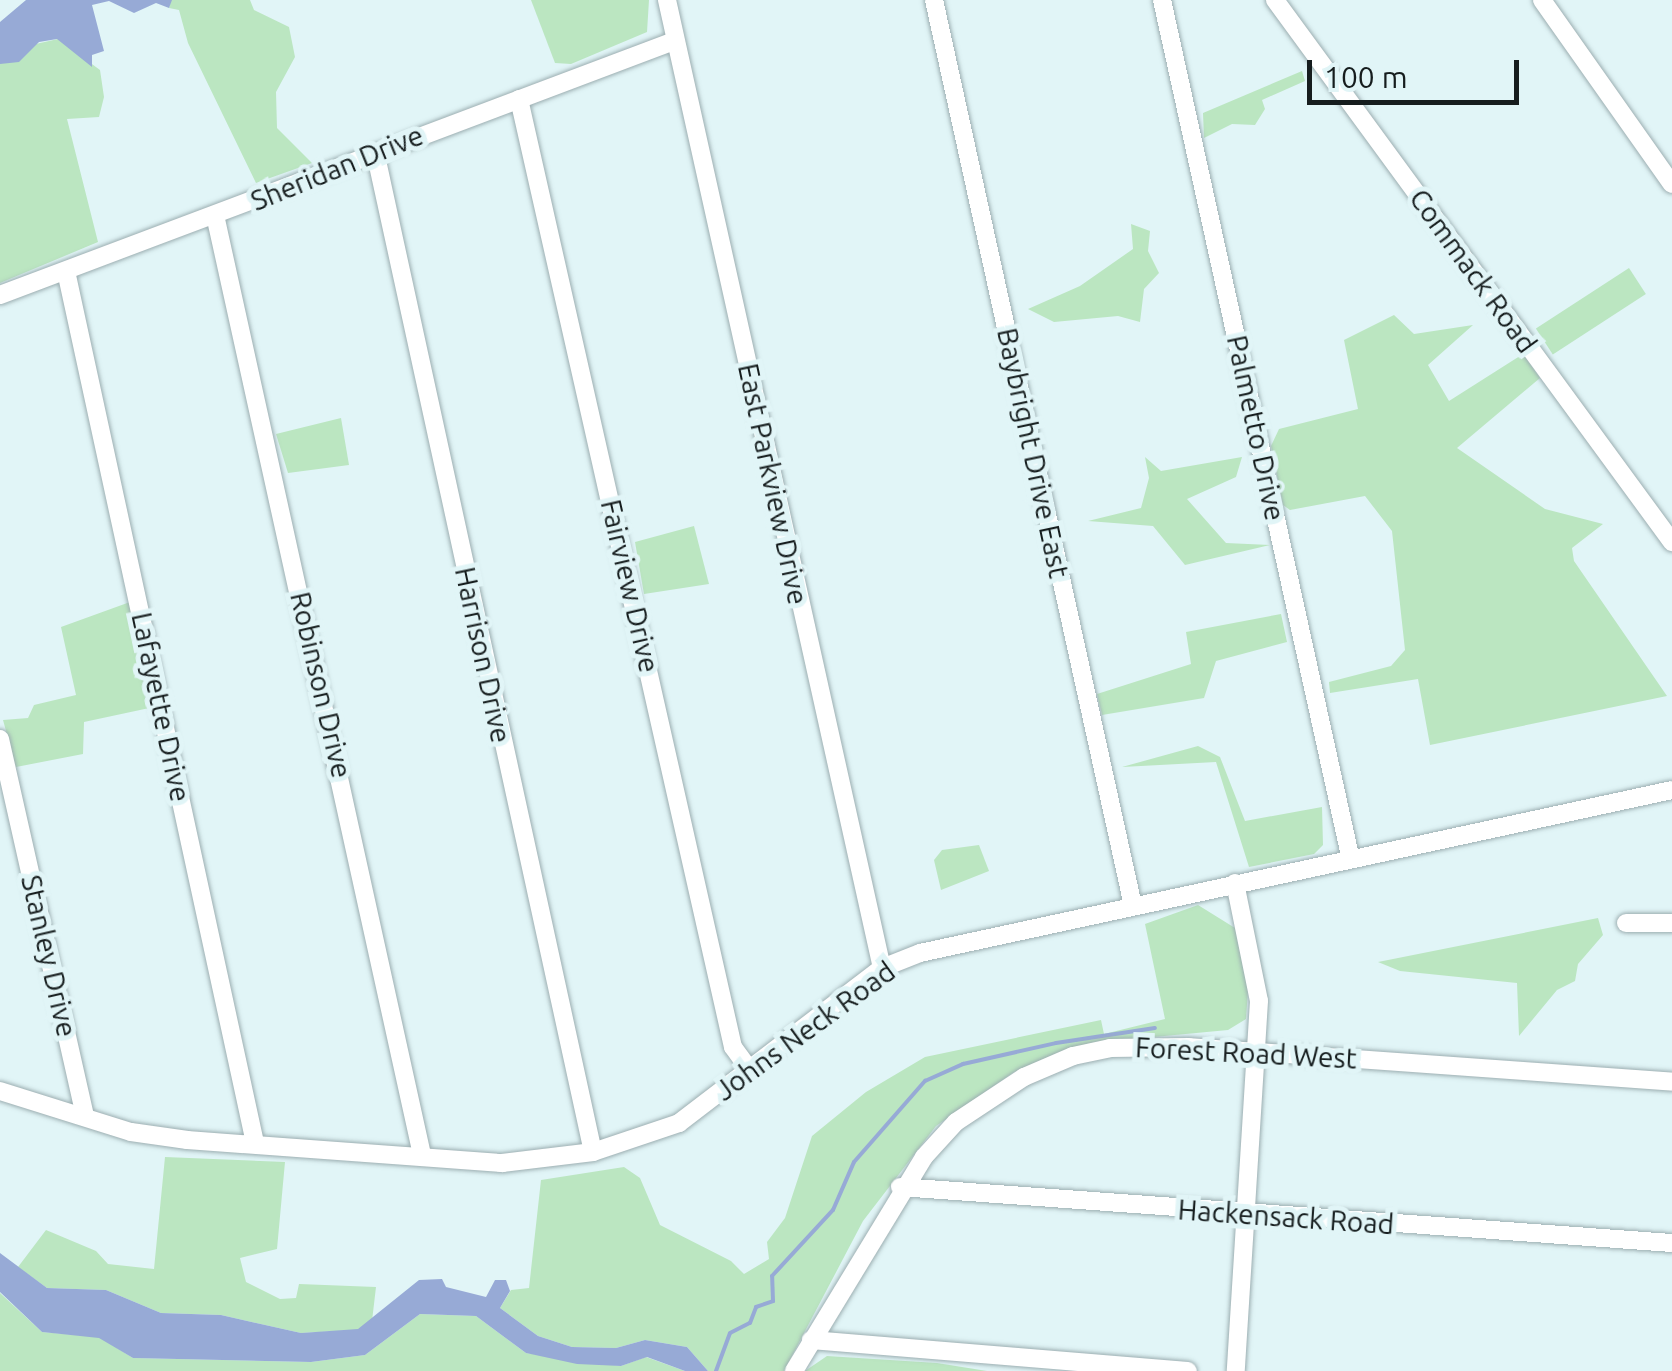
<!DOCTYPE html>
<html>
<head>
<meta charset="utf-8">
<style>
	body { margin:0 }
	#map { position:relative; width:1672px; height:1371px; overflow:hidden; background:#e1f5f7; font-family:Ubuntu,sans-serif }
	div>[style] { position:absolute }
	.green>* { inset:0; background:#bbe6c1; transform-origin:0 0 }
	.water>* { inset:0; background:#97aad6 }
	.stream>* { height:4px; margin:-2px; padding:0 2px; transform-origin:2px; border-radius:2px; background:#97aad6 }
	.roads { filter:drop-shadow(0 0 2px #9caeb1) drop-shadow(0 0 2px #9caeb1) }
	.street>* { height:18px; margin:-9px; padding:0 9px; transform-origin:9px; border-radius:9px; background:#fff }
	span { translate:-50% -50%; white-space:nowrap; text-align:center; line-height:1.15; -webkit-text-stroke:10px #e1f5f7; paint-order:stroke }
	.street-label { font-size:28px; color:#161d1e }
	.scale { position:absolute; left:1307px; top:60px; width:212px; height:45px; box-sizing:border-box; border:5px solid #161d1e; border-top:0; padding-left:12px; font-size:30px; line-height:35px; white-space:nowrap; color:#161d1e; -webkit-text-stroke:8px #e1f5f7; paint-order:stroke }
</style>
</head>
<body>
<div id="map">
	<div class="green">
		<i style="clip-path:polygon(171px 0,250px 0,254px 10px,289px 27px,295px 57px,276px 92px,277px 128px,312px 163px,256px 183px,188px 43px,179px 10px,169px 8px)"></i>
		<i style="clip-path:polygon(531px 0,649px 0,647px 32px,571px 64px,555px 63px)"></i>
		<i style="clip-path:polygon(58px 39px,100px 70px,104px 97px,99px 117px,67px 119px,98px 242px,0 283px,0 52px)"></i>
		<i style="clip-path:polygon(1302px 71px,1305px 81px,1262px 100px,1265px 109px,1255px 125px,1232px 124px,1204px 138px,1203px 113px)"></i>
		<i style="clip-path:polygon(1131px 224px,1150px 231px,1148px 251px,1159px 273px,1144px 289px,1140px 322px,1118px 316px,1054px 322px,1028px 309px,1080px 286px,1133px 249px)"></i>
		<i style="left:1629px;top:268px;width:31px;height:111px;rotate:57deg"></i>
		<i style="clip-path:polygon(1394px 315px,1414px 334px,1473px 325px,1428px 365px,1449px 401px,1523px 354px,1540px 378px,1457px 448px,1545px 509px,1603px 524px,1572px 548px,1574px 561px,1667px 696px,1430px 745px,1418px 679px,1330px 693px,1329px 682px,1391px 666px,1405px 650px,1392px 531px,1365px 496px,1290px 510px,1283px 505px,1271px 446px,1279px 429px,1358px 409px,1344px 340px)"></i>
		<i style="clip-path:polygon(341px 418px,349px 465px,288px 473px,276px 434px)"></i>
		<i style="clip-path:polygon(1145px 457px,1161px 471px,1242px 457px,1236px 477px,1187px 499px,1226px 543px,1270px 545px,1185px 565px,1153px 526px,1088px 521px,1141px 508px,1149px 478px)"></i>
		<i style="clip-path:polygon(694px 526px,709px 584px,644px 594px,635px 542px)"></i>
		<i style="clip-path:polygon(130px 602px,154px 707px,84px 722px,83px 754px,16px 767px,3px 720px,28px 718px,34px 705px,76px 695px,61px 627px)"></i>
		<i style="clip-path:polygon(1281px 614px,1287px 642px,1216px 661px,1204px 698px,1102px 715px,1097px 694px,1191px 664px,1186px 632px)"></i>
		<i style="clip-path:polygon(1198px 746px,1220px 757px,1245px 821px,1322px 807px,1323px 845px,1314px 854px,1249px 867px,1216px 762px,1122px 767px)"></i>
		<i style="clip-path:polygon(979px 845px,989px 871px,941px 890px,934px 860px,942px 850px)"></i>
		<i style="clip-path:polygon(1198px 905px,1235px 928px,1248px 990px,1246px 1019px,1228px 1030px,1090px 1043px,1014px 1072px,936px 1126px,863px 1221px,784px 1371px,708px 1371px,687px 1347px,645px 1340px,616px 1348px,572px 1347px,538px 1336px,500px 1308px,511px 1290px,529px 1288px,541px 1180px,624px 1167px,640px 1178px,660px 1225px,731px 1261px,744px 1274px,769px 1259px,767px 1242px,785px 1218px,812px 1136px,866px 1092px,925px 1057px,1101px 1020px,1104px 1034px,1165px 1019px,1145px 924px)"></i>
		<i style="clip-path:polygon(1598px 918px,1603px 935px,1578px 964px,1575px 981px,1557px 990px,1519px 1036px,1517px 983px,1400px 971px,1378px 962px)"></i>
		<i style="clip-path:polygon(165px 1157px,285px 1162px,277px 1249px,240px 1258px,246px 1282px,280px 1299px,296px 1298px,299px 1284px,376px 1287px,372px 1321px,358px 1330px,301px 1333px,221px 1315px,161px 1313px,106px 1290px,47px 1288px,18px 1267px,46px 1230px,96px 1251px,108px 1264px,154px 1269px)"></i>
		<i style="clip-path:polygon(0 1293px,42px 1332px,99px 1337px,133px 1358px,311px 1362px,365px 1355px,420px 1314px,476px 1316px,526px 1353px,621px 1366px,646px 1357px,685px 1371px,0 1371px)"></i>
		<i style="clip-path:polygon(827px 1356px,937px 1363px,987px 1371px,805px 1371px)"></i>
	</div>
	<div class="water">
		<i style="clip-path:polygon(26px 0,172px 0,169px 8px,156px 3px,134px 13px,109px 1px,92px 5px,104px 51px,92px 55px,92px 67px,57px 39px,39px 42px,19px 62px,0 64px,0 22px)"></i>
		<i style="clip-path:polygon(0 1253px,47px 1288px,106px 1290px,161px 1313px,221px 1315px,301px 1333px,358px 1329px,419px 1280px,442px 1279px,446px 1287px,486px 1297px,495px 1280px,506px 1280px,510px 1291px,500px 1308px,538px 1336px,572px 1347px,616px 1348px,645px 1340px,687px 1347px,708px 1371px,685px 1371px,647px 1357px,621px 1366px,577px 1364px,526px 1353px,476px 1316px,420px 1314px,365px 1355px,311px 1362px,133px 1358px,99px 1338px,42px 1332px,0 1292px)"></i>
	</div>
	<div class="stream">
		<i style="left:716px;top:1371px;width:40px;rotate:-69.8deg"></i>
		<i style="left:730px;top:1333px;width:22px;rotate:-27deg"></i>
		<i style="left:750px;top:1323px;width:17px;rotate:-69deg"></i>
		<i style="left:756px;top:1307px;width:18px;rotate:-19deg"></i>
		<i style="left:773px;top:1301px;width:25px;rotate:-92deg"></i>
		<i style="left:772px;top:1276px;width:90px;rotate:-47.3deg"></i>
		<i style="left:833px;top:1210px;width:52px;rotate:-66.4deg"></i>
		<i style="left:854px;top:1162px;width:108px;rotate:-48.8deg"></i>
		<i style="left:925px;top:1081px;width:42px;rotate:-24.1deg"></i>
		<i style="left:963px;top:1064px;width:95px;rotate:-12.7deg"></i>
		<i style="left:1056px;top:1043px;width:100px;rotate:-8.6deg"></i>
	</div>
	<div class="roads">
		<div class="street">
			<i style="left:667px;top:0;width:992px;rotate:77.48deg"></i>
			<i style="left:934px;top:0;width:928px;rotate:77.61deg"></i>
			<i style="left:1162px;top:0;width:876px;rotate:77.61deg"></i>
			<i style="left:1275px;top:0;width:672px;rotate:53.78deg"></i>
			<i style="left:1542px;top:0;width:225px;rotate:54.8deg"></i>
			<i style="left:519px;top:99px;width:972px;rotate:77.28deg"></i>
			<i style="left:733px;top:1047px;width:27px;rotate:54deg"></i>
			<i style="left:376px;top:156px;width:1019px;rotate:77.71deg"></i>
			<i style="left:215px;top:215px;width:963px;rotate:77.58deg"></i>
			<i style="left:66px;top:271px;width:892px;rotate:77.77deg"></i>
			<i style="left:0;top:295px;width:720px;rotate:-20.65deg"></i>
			<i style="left:0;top:739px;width:385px;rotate:77.3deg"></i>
			<i style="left:1235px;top:883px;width:120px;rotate:78.5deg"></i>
			<i style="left:1259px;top:1001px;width:371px;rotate:93.6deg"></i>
			<i style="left:1626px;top:923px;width:46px"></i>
			<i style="left:0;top:1091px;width:137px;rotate:17.4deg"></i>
			<i style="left:131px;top:1132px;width:57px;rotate:8.1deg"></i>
			<i style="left:187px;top:1140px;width:316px;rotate:4.2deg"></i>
			<i style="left:502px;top:1163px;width:92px;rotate:-6.9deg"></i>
			<i style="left:593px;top:1152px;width:91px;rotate:-18.6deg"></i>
			<i style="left:679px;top:1123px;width:255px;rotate:-37.4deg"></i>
			<i style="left:882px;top:968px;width:41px;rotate:-21.5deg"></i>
			<i style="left:920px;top:953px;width:769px;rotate:-12.23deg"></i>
			<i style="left:900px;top:1187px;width:774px;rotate:4.15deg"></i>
			<i style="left:811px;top:1340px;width:378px;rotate:4.7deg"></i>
			<i style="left:794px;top:1371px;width:250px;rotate:-58.7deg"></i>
			<i style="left:924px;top:1157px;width:47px;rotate:-47.6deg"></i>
			<i style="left:956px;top:1122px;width:82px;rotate:-33.5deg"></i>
			<i style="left:1024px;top:1077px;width:53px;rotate:-23.2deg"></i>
			<i style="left:1073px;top:1056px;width:38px;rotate:-12deg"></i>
			<i style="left:1110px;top:1048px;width:79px;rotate:-0.7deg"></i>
			<i style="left:1189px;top:1047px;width:484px;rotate:4.1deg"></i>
		</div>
	</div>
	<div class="street-label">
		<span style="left:337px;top:168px;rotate:-22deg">Sheridan Drive</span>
		<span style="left:1473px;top:271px;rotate:54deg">Commack Road</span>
		<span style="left:1256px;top:428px;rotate:78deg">Palmetto Drive</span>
		<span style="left:1033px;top:453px;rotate:78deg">Baybright Drive East</span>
		<span style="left:773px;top:484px;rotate:78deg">East Parkview Drive</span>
		<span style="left:630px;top:586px;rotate:77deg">Fairview Drive</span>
		<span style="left:483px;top:655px;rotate:78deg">Harrison Drive</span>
		<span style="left:321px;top:685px;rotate:77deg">Robinson Drive</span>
		<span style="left:161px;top:707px;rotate:78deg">Lafayette Drive</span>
		<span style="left:49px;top:956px;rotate:77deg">Stanley Drive</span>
		<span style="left:805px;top:1031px;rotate:-36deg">Johns Neck Road</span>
		<span style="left:1246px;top:1053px;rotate:3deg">Forest Road West</span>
		<span style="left:1286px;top:1217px;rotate:4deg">Hackensack Road</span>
	</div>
	<div class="scale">100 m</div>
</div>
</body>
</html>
